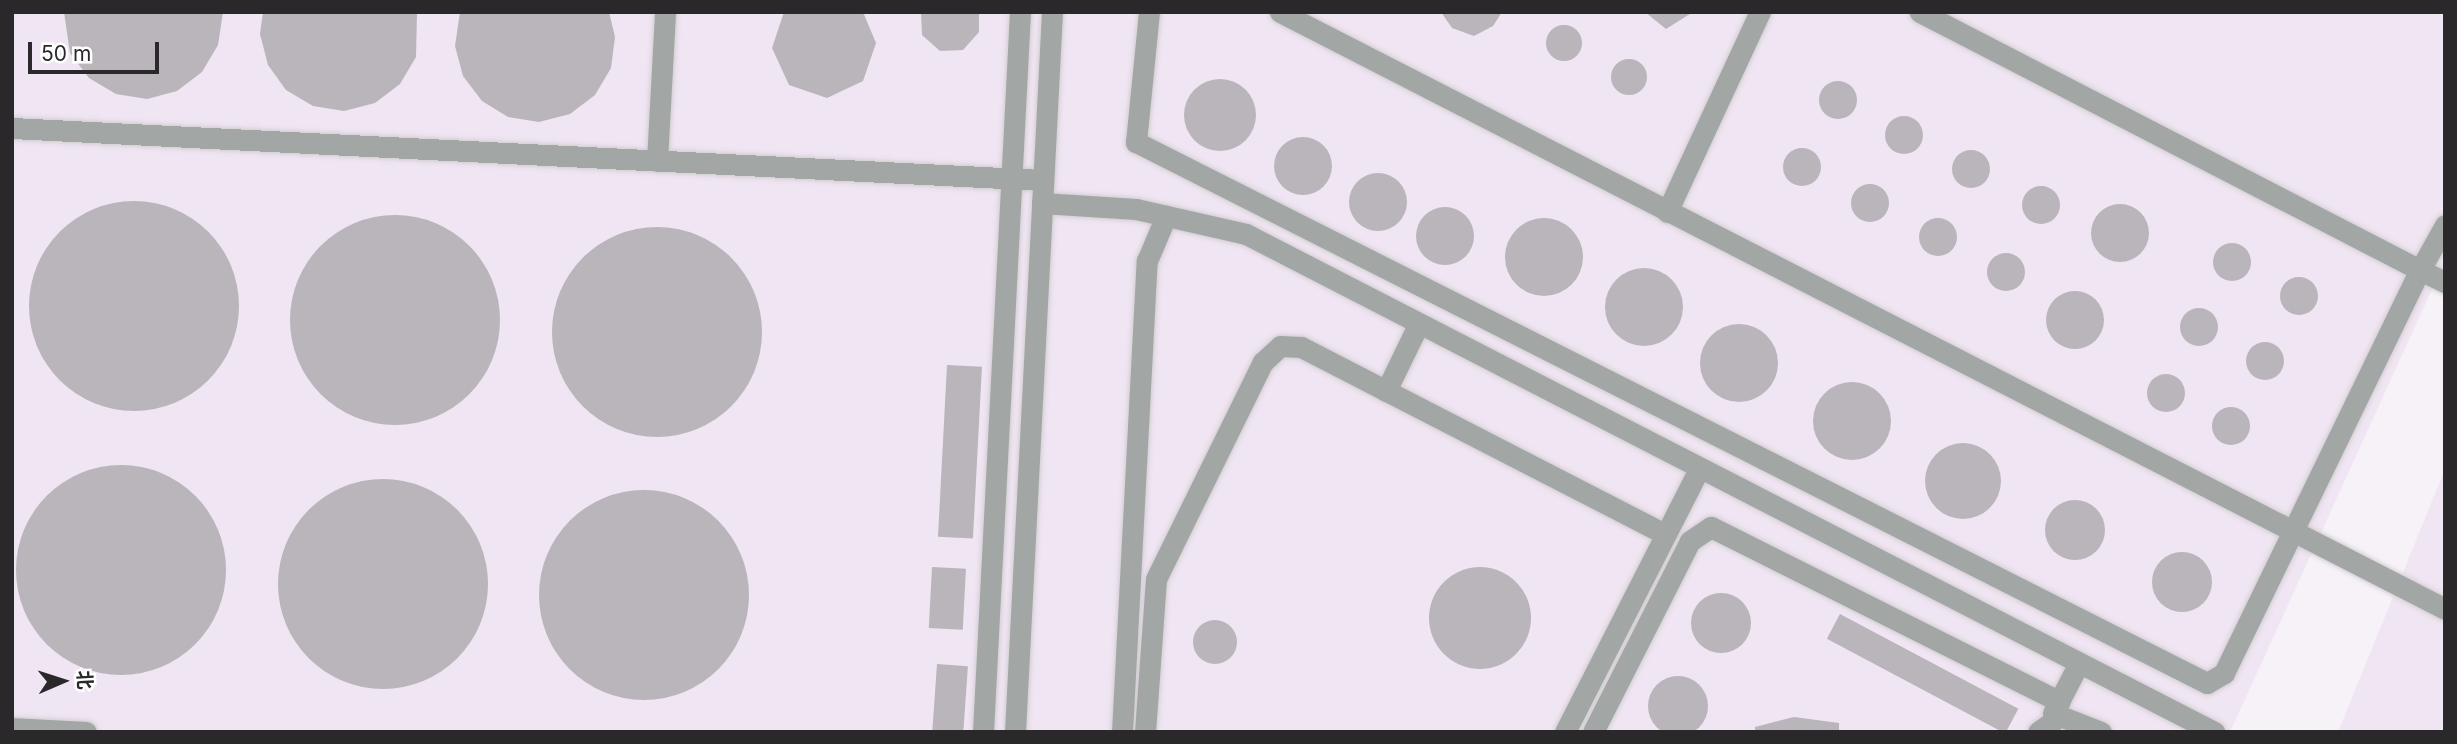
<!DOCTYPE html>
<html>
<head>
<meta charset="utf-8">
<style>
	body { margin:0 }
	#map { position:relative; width:2457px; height:744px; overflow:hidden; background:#f7f2f8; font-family:Inter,"Noto Sans SC",sans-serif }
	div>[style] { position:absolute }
	.built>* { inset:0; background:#f0e5f2 }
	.building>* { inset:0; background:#b9b5bb; transform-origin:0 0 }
	.round { border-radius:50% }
	.roads { filter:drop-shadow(0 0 2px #d2ced3) drop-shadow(0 0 2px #d2ced3) }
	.minor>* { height:21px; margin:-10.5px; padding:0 10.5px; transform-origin:10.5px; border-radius:10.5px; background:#a2a6a5 }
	span { translate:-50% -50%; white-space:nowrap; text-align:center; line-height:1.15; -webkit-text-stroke:7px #fff; paint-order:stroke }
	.frame { position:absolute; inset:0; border:14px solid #2a282a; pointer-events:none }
	.north { position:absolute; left:28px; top:646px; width:70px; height:70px; -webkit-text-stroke:5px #fff; paint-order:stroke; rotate:87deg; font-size:19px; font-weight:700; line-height:28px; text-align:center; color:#2a282a }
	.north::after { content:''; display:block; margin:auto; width:24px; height:32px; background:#2a282a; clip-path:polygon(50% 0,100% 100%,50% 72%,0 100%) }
	.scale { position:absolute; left:28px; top:42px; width:131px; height:32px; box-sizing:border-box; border:4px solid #2a282a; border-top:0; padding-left:9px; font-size:21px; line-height:24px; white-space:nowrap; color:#2a282a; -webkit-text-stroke:5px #fff; paint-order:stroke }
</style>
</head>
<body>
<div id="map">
	<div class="built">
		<i style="clip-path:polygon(12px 12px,2445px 12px,2445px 261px,2230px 732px,12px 732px)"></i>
		<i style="clip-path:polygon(2445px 469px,2445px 732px,2338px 732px)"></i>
	</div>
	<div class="building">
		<i style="clip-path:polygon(64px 12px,223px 12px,218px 45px,202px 72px,177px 91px,147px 99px,116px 94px,89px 78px,70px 53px)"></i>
		<i style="clip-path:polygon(263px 12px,417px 12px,416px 57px,400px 84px,375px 103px,344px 111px,313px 106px,286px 90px,268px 65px,260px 34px)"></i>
		<i style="clip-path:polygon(460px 12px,609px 12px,615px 37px,611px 68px,595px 95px,570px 114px,539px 122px,508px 117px,482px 101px,463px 76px,455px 46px)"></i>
		<i style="clip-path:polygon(784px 12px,863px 12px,876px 43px,863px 81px,827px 98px,789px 85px,772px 48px)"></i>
		<i style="clip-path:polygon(921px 12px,979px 12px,979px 32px,963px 50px,940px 51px,922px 35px)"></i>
		<i style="clip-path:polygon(1441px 12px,1502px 12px,1493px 26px,1474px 36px,1452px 28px)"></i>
		<i style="clip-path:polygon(1645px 12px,1693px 12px,1666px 29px)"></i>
		<i class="round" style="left:1546px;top:25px;width:36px;height:36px"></i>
		<i class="round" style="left:1611px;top:59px;width:36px;height:36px"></i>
		<i class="round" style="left:1184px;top:79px;width:72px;height:72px"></i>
		<i class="round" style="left:1819px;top:81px;width:38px;height:38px"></i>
		<i class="round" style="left:1885px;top:116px;width:38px;height:38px"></i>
		<i class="round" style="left:1274px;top:137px;width:58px;height:58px"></i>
		<i class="round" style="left:1783px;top:148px;width:38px;height:38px"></i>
		<i class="round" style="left:1952px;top:150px;width:38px;height:38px"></i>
		<i class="round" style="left:1349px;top:173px;width:58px;height:58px"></i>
		<i class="round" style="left:1851px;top:184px;width:38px;height:38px"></i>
		<i class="round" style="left:2022px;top:186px;width:38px;height:38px"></i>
		<i class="round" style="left:29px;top:201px;width:210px;height:210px"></i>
		<i class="round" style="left:2091px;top:204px;width:58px;height:58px"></i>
		<i class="round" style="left:1416px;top:207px;width:58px;height:58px"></i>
		<i class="round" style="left:290px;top:215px;width:210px;height:210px"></i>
		<i class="round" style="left:1919px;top:218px;width:38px;height:38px"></i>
		<i class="round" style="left:1505px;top:218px;width:78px;height:78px"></i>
		<i class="round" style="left:552px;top:227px;width:210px;height:210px"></i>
		<i class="round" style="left:2213px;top:243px;width:38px;height:38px"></i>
		<i class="round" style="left:1987px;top:253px;width:38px;height:38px"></i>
		<i class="round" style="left:1605px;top:268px;width:78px;height:78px"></i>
		<i class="round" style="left:2280px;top:277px;width:38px;height:38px"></i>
		<i class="round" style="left:2046px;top:291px;width:58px;height:58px"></i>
		<i class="round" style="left:2180px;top:308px;width:38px;height:38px"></i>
		<i class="round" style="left:1700px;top:324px;width:78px;height:78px"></i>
		<i class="round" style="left:2246px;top:342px;width:38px;height:38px"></i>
		<i style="left:947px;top:365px;width:35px;height:172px;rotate:3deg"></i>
		<i class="round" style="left:2147px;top:374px;width:38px;height:38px"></i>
		<i class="round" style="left:1813px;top:382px;width:78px;height:78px"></i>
		<i class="round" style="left:2212px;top:407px;width:38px;height:38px"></i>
		<i class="round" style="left:1925px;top:443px;width:76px;height:76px"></i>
		<i class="round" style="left:16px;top:465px;width:210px;height:210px"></i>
		<i class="round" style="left:278px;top:479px;width:210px;height:210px"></i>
		<i class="round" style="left:539px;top:490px;width:210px;height:210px"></i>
		<i class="round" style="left:2045px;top:500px;width:60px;height:60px"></i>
		<i class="round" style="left:2152px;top:552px;width:60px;height:60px"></i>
		<i style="left:932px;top:567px;width:34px;height:61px;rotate:3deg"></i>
		<i class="round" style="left:1429px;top:567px;width:102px;height:102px"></i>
		<i class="round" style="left:1691px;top:593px;width:60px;height:60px"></i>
		<i style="left:1840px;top:614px;width:202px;height:28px;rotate:28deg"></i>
		<i class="round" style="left:1193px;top:620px;width:44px;height:44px"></i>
		<i style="left:937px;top:664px;width:31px;height:68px;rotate:4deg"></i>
		<i class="round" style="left:1648px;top:676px;width:60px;height:60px"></i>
		<i style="clip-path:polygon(1794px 717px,1839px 723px,1839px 732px,1755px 732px,1755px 727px)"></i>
	</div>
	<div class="roads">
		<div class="minor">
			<i style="left:1149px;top:12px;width:131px;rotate:95.7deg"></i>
			<i style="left:1136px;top:142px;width:1200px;rotate:26.8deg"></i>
			<i style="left:2207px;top:683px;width:20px;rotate:-30deg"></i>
			<i style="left:2224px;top:673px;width:448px;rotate:-64.1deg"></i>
			<i style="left:2420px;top:270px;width:563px;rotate:-152.71deg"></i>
			<i style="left:1280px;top:12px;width:1309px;rotate:27.13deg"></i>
			<i style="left:12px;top:128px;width:1032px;rotate:2.89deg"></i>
			<i style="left:657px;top:161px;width:149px;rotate:-86.9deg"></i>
			<i style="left:1042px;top:203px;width:94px;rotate:3.7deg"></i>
			<i style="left:1136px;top:209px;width:113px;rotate:12.8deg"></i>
			<i style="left:1246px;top:234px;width:1089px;rotate:27.22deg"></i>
			<i style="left:1667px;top:212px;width:221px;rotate:-65.1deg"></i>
			<i style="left:2445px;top:225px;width:51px;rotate:119.1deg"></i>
			<i style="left:2420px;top:270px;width:28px;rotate:26deg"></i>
			<i style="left:1386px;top:391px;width:73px;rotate:-64.1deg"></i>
			<i style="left:2053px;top:713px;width:54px;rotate:-62.5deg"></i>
			<i style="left:12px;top:728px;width:74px;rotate:3.1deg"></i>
			<i style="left:983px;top:732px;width:721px;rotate:-87.06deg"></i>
			<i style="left:1015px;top:732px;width:721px;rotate:-87.06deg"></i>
			<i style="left:1122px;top:732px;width:472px;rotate:-87deg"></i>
			<i style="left:1147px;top:261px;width:49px;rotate:-67.1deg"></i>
			<i style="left:1145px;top:732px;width:153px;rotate:-85.9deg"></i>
			<i style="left:1156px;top:579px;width:242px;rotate:-63.8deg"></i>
			<i style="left:1263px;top:362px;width:23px;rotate:-43deg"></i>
			<i style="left:1280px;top:346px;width:21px;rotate:3deg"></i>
			<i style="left:1301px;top:347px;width:409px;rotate:27.2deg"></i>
			<i style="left:1565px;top:732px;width:295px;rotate:-63deg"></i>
			<i style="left:1593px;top:732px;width:214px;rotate:-63.1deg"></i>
			<i style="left:1690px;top:541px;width:25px;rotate:-34deg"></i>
			<i style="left:1711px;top:527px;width:390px;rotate:26.6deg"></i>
			<i style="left:2038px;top:732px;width:27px;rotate:-36deg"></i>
			<i style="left:2060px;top:716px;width:44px;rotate:21.3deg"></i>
		</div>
	</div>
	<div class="frame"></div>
	<div class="north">北</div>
	<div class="scale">50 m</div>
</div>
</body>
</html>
